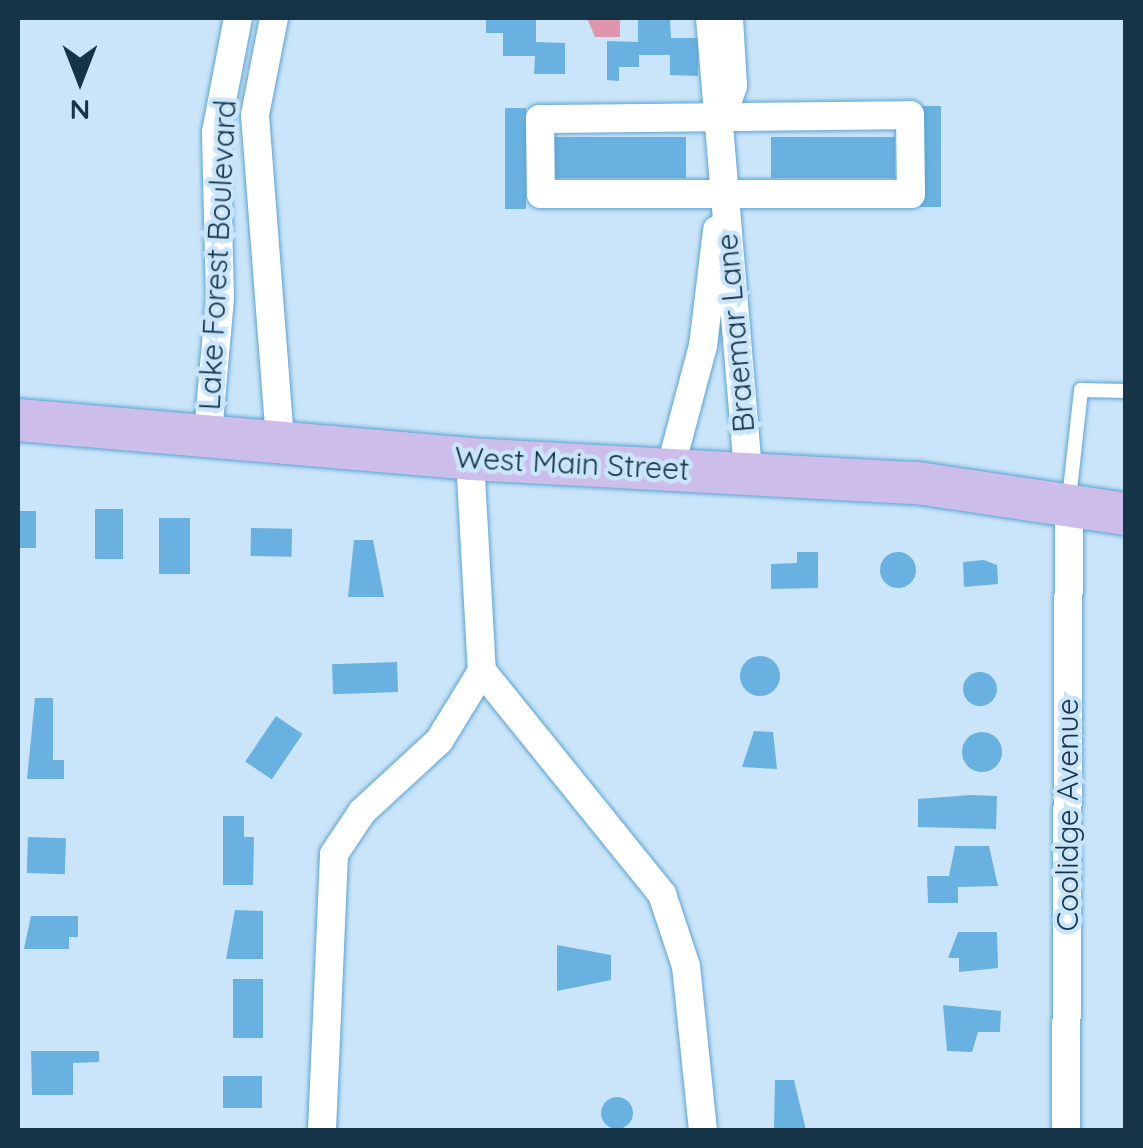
<!DOCTYPE html>
<html>
<head>
<meta charset="utf-8">
<style>
	body { margin:0 }
	#map { position:relative; width:1143px; height:1148px; overflow:hidden; background:#cae5f9; font-family:Quicksand,sans-serif }
	div>[style] { position:absolute }
	.green>* { inset:0; background:#df95ac }
	.building>* { inset:0; background:#69b1e0; transform-origin:0 0 }
	.round { border-radius:50% }
	.roads { filter:drop-shadow(0 0 2px #5ca3d2) drop-shadow(0 0 2px #5ca3d2) }
	.lane>* { height:14px; margin:-7px; padding:0 7px; transform-origin:7px; border-radius:7px; background:#fff }
	.street>* { height:28px; margin:-14px; padding:0 14px; transform-origin:14px; border-radius:14px; background:#fff }
	.primary>* { height:42px; margin:-21px; padding:0 21px; transform-origin:21px; border-radius:21px; background:#cdbdeb }
	span { translate:-50% -50%; white-space:nowrap; text-align:center; line-height:1.15; -webkit-text-stroke:9px #cae5f9; paint-order:stroke }
	.street-label { font-size:30px; color:#163447 }
	.frame { position:absolute; inset:0; border:20px solid #163447; pointer-events:none }
	.north { position:absolute; left:30px; top:30px; width:100px; height:100px; -webkit-text-stroke:8px #cae5f9; paint-order:stroke; rotate:180deg; font-size:28px; font-weight:700; line-height:40px; text-align:center; color:#163447 }
	.north::after { content:''; display:block; margin:auto; width:35px; height:45px; background:#163447; clip-path:polygon(50% 0,100% 100%,50% 72%,0 100%) }
</style>
</head>
<body>
<div id="map">
	<div class="green">
		<i style="clip-path:polygon(587px 18px,620px 18px,620px 37px,595px 37px)"></i>
	</div>
	<div class="building">
		<i style="clip-path:polygon(486px 18px,536px 18px,536px 42px,565px 43px,565px 74px,534px 74px,535px 56px,503px 56px,503px 33px,486px 33px)"></i>
		<i style="clip-path:polygon(638px 18px,670px 18px,671px 38px,699px 38px,698px 76px,670px 75px,670px 55px,639px 55px,639px 67px,619px 67px,619px 81px,607px 80px,607px 41px,638px 42px)"></i>
		<i style="left:920px;top:106px;width:21px;height:101px"></i>
		<i style="left:505px;top:108px;width:21px;height:101px"></i>
		<i style="left:553px;top:137px;width:133px;height:41px"></i>
		<i style="left:771px;top:137px;width:124px;height:41px"></i>
		<i style="left:95px;top:509px;width:28px;height:50px"></i>
		<i style="left:18px;top:511px;width:18px;height:37px"></i>
		<i style="left:159px;top:518px;width:31px;height:56px"></i>
		<i style="left:251px;top:528px;width:41px;height:28px;rotate:1deg"></i>
		<i style="clip-path:polygon(354px 540px,373px 540px,384px 597px,348px 597px)"></i>
		<i style="clip-path:polygon(797px 552px,818px 552px,818px 588px,771px 589px,771px 564px,797px 563px)"></i>
		<i class="round" style="left:880px;top:552px;width:36px;height:36px"></i>
		<i style="clip-path:polygon(984px 560px,997px 565px,998px 584px,964px 587px,963px 562px)"></i>
		<i class="round" style="left:740px;top:656px;width:40px;height:40px"></i>
		<i style="left:397px;top:662px;width:30px;height:65px;rotate:88deg"></i>
		<i class="round" style="left:963px;top:672px;width:34px;height:34px"></i>
		<i style="clip-path:polygon(35px 698px,53px 698px,53px 760px,64px 760px,64px 779px,27px 779px)"></i>
		<i style="left:276px;top:716px;width:32px;height:55px;rotate:34deg"></i>
		<i style="clip-path:polygon(754px 731px,773px 732px,777px 769px,742px 767px)"></i>
		<i class="round" style="left:962px;top:732px;width:40px;height:40px"></i>
		<i style="clip-path:polygon(971px 795px,997px 796px,996px 829px,918px 827px,918px 799px)"></i>
		<i style="clip-path:polygon(223px 816px,244px 816px,244px 837px,254px 837px,253px 885px,223px 885px)"></i>
		<i style="left:28px;top:837px;width:38px;height:36px;rotate:2deg"></i>
		<i style="clip-path:polygon(955px 846px,989px 846px,998px 886px,958px 887px,958px 903px,928px 903px,927px 876px,949px 876px)"></i>
		<i style="clip-path:polygon(235px 910px,263px 911px,263px 959px,226px 959px)"></i>
		<i style="clip-path:polygon(31px 916px,78px 916px,78px 937px,69px 937px,69px 949px,24px 949px)"></i>
		<i style="clip-path:polygon(958px 932px,997px 932px,998px 968px,959px 972px,959px 958px,948px 958px)"></i>
		<i style="clip-path:polygon(557px 945px,611px 955px,611px 980px,557px 991px)"></i>
		<i style="left:233px;top:979px;width:30px;height:59px"></i>
		<i style="clip-path:polygon(943px 1005px,1001px 1011px,1000px 1032px,978px 1032px,972px 1052px,947px 1051px)"></i>
		<i style="clip-path:polygon(31px 1051px,99px 1051px,99px 1062px,73px 1063px,73px 1095px,32px 1095px)"></i>
		<i style="left:223px;top:1076px;width:39px;height:32px"></i>
		<i style="clip-path:polygon(775px 1080px,794px 1080px,806px 1130px,774px 1130px)"></i>
		<i class="round" style="left:601px;top:1097px;width:32px;height:32px"></i>
	</div>
	<div class="roads">
		<div class="lane">
			<i style="left:1069px;top:499px;width:110px;rotate:-83.7deg"></i>
			<i style="left:1081px;top:390px;width:45px;rotate:1.3deg"></i>
		</div>
		<div class="street">
			<i style="left:274px;top:18px;width:99px;rotate:101.1deg"></i>
			<i style="left:255px;top:115px;width:324px;rotate:85.6deg"></i>
			<i style="left:710px;top:18px;width:455px;rotate:85.2deg"></i>
			<i style="left:723px;top:115px;width:31px;rotate:-71deg"></i>
			<i style="left:733px;top:86px;width:68px;rotate:-93.4deg"></i>
			<i style="left:910px;top:115px;width:79px;rotate:89.3deg"></i>
			<i style="left:911px;top:194px;width:370px;rotate:180deg"></i>
			<i style="left:541px;top:194px;width:75px;rotate:-90.8deg"></i>
			<i style="left:540px;top:119px;width:370px;rotate:-0.6deg"></i>
			<i style="left:208px;top:433px;width:136px;rotate:-84.9deg"></i>
			<i style="left:220px;top:298px;width:166px;rotate:-91.4deg"></i>
			<i style="left:216px;top:132px;width:116px;rotate:-79.1deg"></i>
			<i style="left:470px;top:459px;width:212px;rotate:86.8deg"></i>
			<i style="left:482px;top:671px;width:287px;rotate:51.1deg"></i>
			<i style="left:662px;top:894px;width:76px;rotate:71.6deg"></i>
			<i style="left:686px;top:966px;width:165px;rotate:84.1deg"></i>
			<i style="left:671px;top:466px;width:124px;rotate:-75.1deg"></i>
			<i style="left:703px;top:346px;width:117px;rotate:-83.1deg"></i>
			<i style="left:322px;top:1130px;width:276px;rotate:-87.5deg"></i>
			<i style="left:334px;top:854px;width:50px;rotate:-56.3deg"></i>
			<i style="left:362px;top:812px;width:105px;rotate:-42.7deg"></i>
			<i style="left:439px;top:741px;width:82px;rotate:-58.4deg"></i>
			<i style="left:1066px;top:1130px;width:630px;rotate:-89.73deg"></i>
		</div>
		<div class="primary">
			<i style="left:18px;top:420px;width:454px;rotate:4.9deg"></i>
			<i style="left:470px;top:459px;width:449px;rotate:3.1deg"></i>
			<i style="left:918px;top:483px;width:210px;rotate:8.5deg"></i>
		</div>
	</div>
	<div class="street-label">
		<span style="left:217px;top:255px;rotate:-87deg">Lake Forest Boulevard</span>
		<span style="left:735px;top:333px;rotate:-95deg">Braemar Lane</span>
		<span style="left:572px;top:463px;rotate:3deg">West Main Street</span>
		<span style="left:1067px;top:815px;rotate:-90deg">Coolidge Avenue</span>
	</div>
	<div class="frame"></div>
	<div class="north">N</div>
</div>
</body>
</html>
